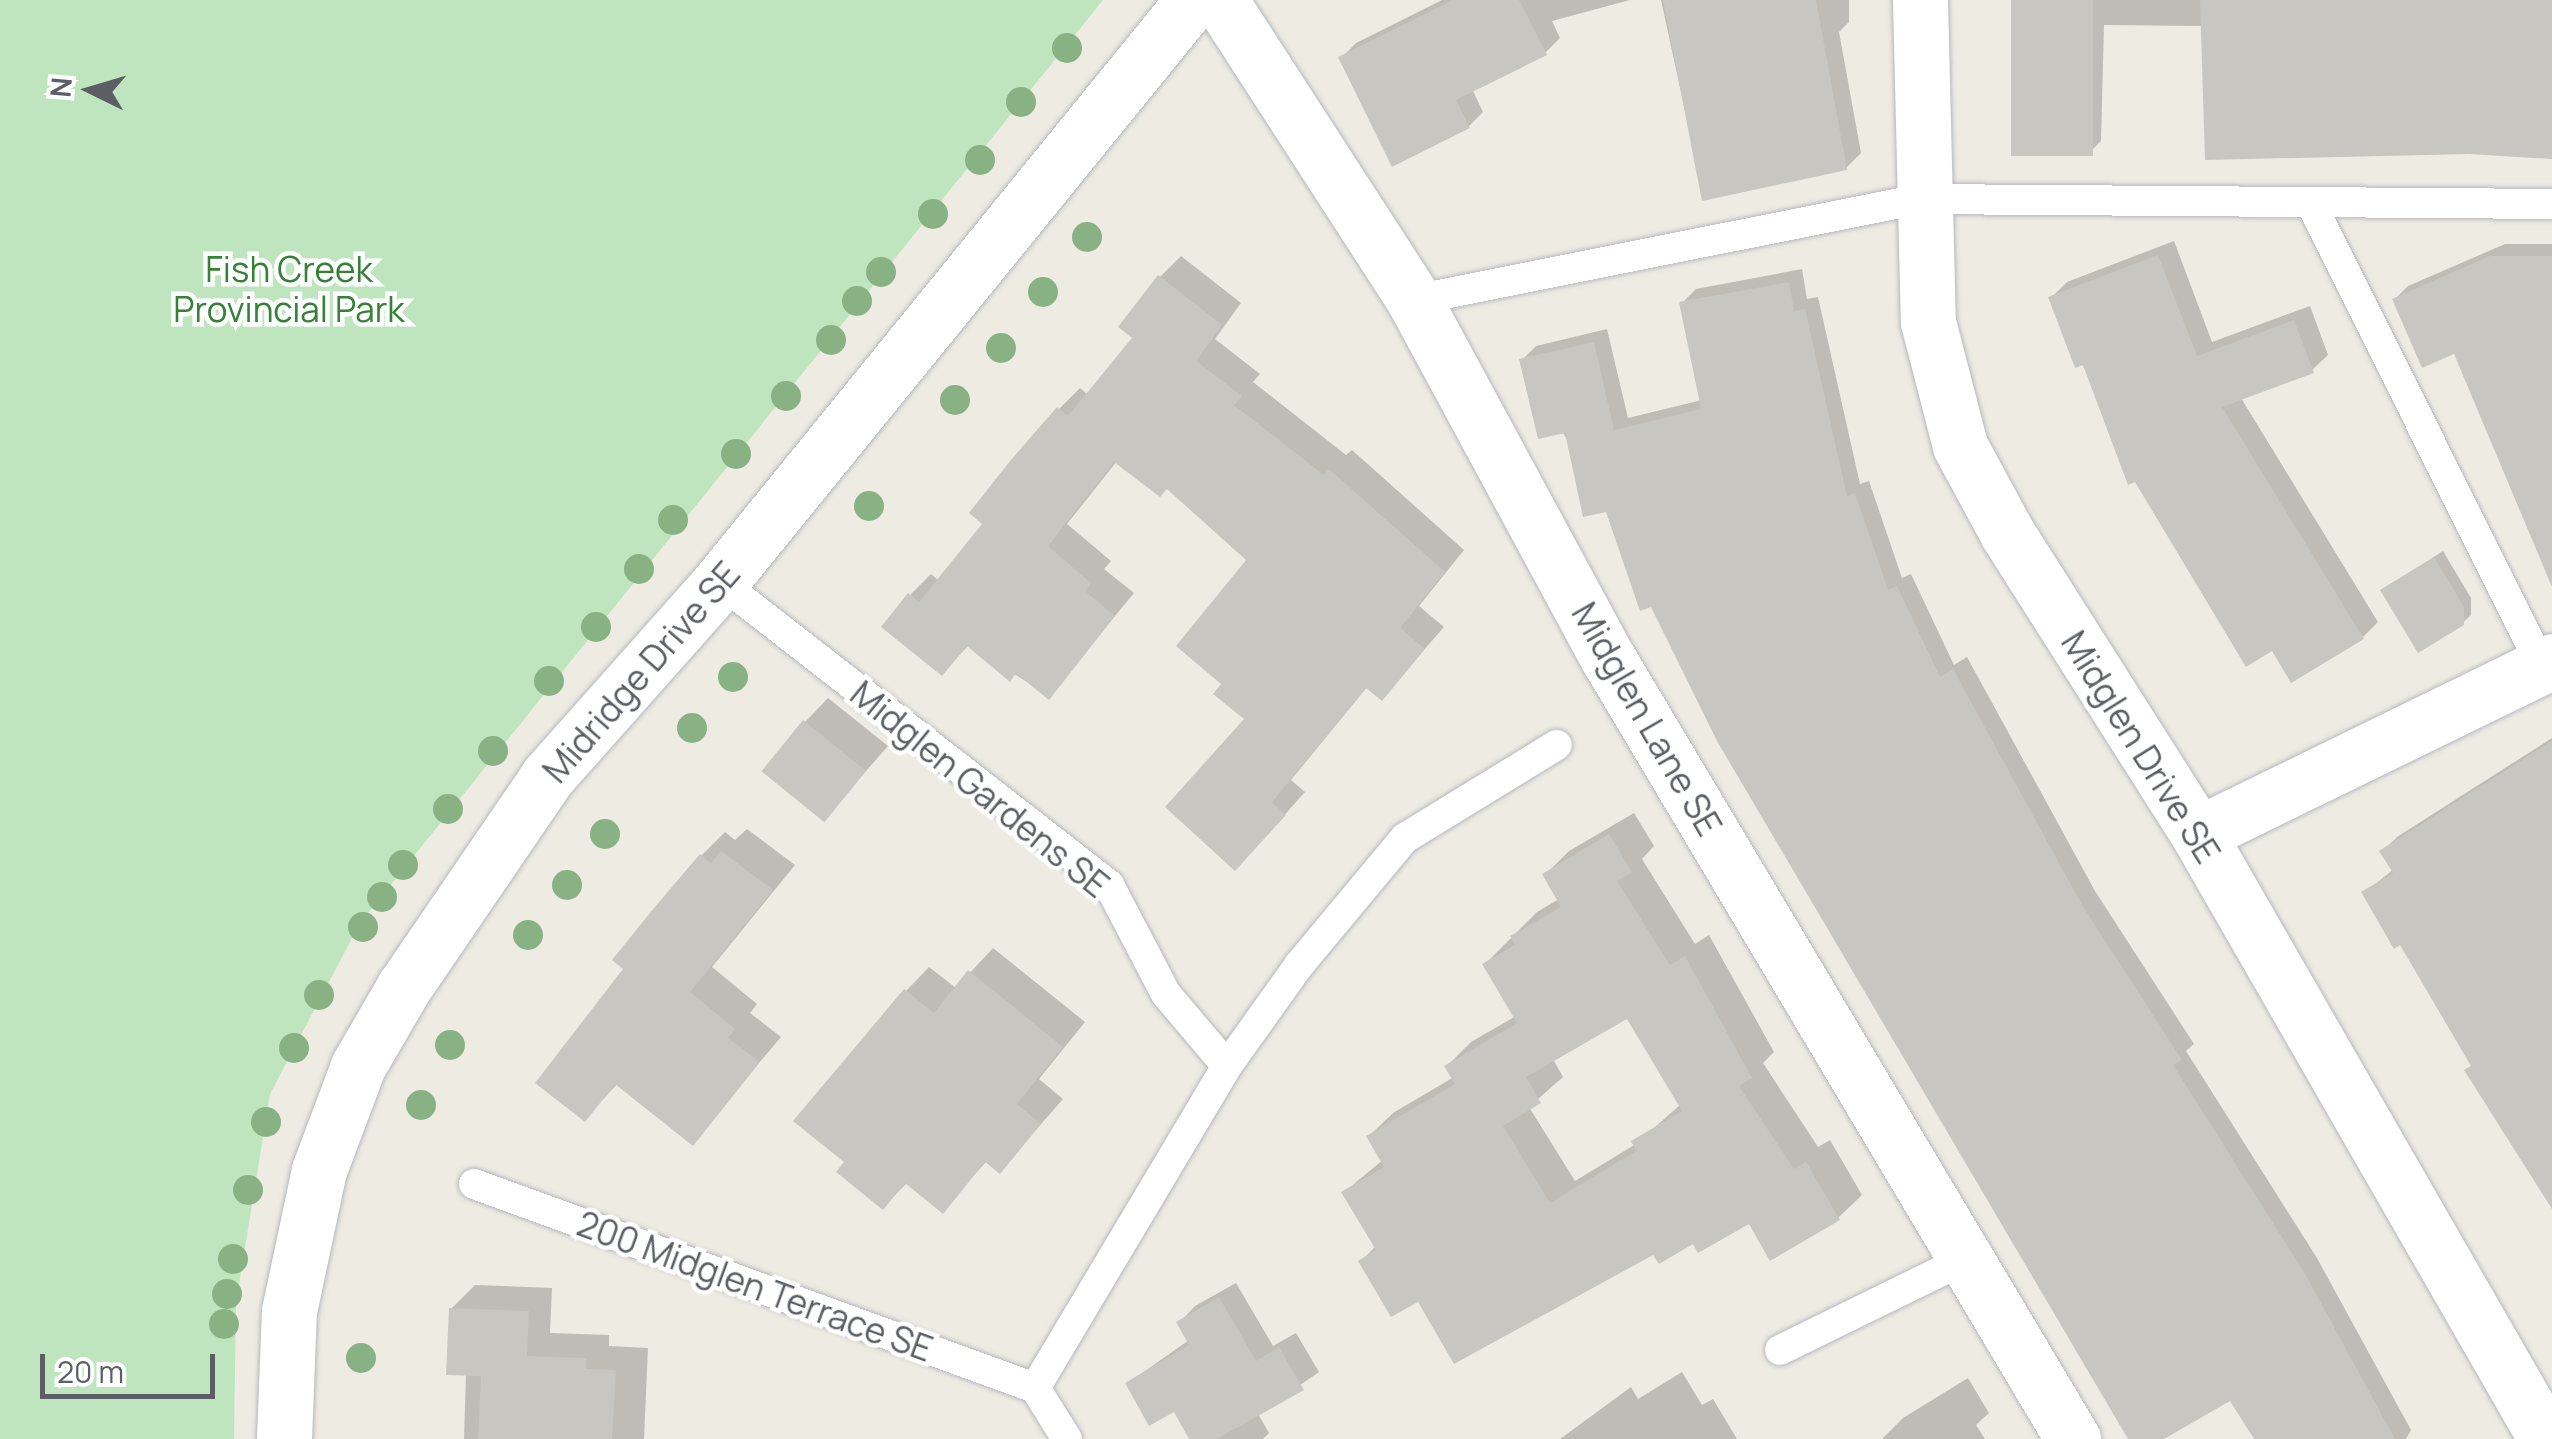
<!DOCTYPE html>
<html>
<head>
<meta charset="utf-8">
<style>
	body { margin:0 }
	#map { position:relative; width:2552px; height:1439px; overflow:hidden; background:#eeebe3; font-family:Manrope,sans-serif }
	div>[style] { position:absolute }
	.green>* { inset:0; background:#bfe5bf }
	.shadow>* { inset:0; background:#0003 }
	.building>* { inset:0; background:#c8c6c0; transform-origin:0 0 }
	.roads { filter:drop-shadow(0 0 2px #b5b9bd) drop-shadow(0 0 2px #b5b9bd) }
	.lane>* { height:30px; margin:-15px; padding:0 15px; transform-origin:15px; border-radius:15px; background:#fff }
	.street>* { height:55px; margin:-27.5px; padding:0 27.5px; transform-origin:27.5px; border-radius:27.5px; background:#fff }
	.trees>* { width:30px; height:30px; margin:-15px; border-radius:50%; background:#88b184 }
	span { translate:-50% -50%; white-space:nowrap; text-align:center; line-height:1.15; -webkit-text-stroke:9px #fff; paint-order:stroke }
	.park-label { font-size:35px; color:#348137 }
	.street-label { font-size:35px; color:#5b5f63 }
	.north { position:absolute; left:40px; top:40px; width:100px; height:100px; -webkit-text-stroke:8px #fff; paint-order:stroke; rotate:275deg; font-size:28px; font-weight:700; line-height:40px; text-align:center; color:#5b5f63 }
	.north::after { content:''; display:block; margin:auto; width:35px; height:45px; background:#5b5f63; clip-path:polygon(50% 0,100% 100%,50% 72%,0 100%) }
	.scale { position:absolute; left:40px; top:1354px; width:175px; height:45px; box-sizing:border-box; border:5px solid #5b5f63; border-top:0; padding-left:12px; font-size:30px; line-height:35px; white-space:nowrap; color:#5b5f63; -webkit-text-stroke:8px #fff; paint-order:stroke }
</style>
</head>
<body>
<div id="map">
	<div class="green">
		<i style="clip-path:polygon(0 0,1103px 0,360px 923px,270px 1094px,236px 1303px,234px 1439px,0 1439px)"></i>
	</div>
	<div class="shadow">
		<i style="clip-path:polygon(1442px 0,1630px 0,1552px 21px,1560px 38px,1545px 53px,1472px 89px,1483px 112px,1469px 126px,1341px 58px,1356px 43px)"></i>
		<i style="clip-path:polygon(1661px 0,1849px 0,1849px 22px,1839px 32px,1861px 153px,1846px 168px,1704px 198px)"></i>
		<i style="clip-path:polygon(2011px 0,2552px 0,2552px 154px,2203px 26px,2104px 25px,2101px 141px,2087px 155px)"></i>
		<i style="clip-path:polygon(2174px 241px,2212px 342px,2310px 306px,2328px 355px,2312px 370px,2241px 398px,2378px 622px,2363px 637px,2085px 362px,2051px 298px,2067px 282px)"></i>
		<i style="clip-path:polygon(2505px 244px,2552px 244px,2552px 531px,2455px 351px,2395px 299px,2408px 286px)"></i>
		<i style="clip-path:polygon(1181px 256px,1241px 303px,1215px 339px,1260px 374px,1253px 382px,1346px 455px,1352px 450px,1464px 550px,1419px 606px,1444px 627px,1382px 698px,1368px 686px,1291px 780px,1305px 792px,1256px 847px,1247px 719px,1225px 684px,1250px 560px,1168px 486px,1117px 461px,1067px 524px,1111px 561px,1104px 569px,1134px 593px,1049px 696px,969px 645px,942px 673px,910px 595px,931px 574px,939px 581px,986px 524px,1059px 409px,1080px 388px,1088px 395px,1135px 337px,1160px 277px)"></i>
		<i style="clip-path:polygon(1802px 269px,1807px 299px,1818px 297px,1860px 484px,1869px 481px,1902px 578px,1911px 574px,1954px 665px,1967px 657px,2095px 891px,2194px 1044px,2186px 1051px,2317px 1258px,2411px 1430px,2406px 1439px,2257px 1439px,2230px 1398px,2159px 1439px,2131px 1439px,1522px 360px,1536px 346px,1607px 329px,1628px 418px,1702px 400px,1682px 303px,1696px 289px)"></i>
		<i style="clip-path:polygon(2443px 551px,2471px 598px,2471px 615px,2462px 623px,2383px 590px)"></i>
		<i style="clip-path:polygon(828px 698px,888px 746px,824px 819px,805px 722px)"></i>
		<i style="clip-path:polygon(2552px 738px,2552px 1206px,2401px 942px,2364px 893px,2394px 869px,2383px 851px,2397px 837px)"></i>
		<i style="clip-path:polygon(evenodd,1634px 813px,1654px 846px,1642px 859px,1695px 944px,1709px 935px,1774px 1052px,1763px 1063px,1818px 1147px,1830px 1140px,1862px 1195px,1838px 1218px,1749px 1221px,1654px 1251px,1361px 1261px,1376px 1246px,1344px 1192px,1383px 1160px,1369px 1136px,1393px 1113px,1454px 1077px,1447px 1066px,1471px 1042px,1516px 1016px,1485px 964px,1537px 912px,1559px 899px,1545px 875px,1569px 851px,1634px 813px,1628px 1015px,1681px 1104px,1636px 1144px,1575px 1181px,1529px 1107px,1563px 1077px,1553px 1059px,1628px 1015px)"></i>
		<i style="clip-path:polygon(747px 829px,795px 865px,712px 967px,757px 1004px,750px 1013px,781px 1037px,692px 1142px,618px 1083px,585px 1119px,627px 968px,701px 856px,725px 832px,735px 840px)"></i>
		<i style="clip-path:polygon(993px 948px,1085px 1022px,1039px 1079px,1063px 1099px,1000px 1171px,987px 1161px,942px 1210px,908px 1182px,883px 1207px,847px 1162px,906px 991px,929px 967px,956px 988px)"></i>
		<i style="clip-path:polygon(1236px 1283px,1273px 1346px,1296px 1333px,1319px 1372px,1258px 1414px,1269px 1433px,1263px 1439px,1192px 1439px,1175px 1409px,1128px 1383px,1189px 1340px,1179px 1323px,1195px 1306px)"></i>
		<i style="clip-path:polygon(475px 1285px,552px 1288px,550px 1333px,609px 1335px,609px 1346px,648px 1348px,644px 1439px,464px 1439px,466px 1373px,451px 1309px)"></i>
		<i style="clip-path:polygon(1682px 1372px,1702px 1405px,1713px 1399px,1737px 1439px,1560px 1439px,1631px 1387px,1638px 1399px)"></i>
		<i style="clip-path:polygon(1968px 1378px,1989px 1413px,1976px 1425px,1985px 1439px,1882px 1439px,1903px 1418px)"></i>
	</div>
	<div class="building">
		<i style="clip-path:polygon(1453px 0,1519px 0,1547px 55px,1456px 100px,1470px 128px,1392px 167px,1338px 57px)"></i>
		<i style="clip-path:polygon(1663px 0,1816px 0,1847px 170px,1702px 201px)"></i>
		<i style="left:2011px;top:0;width:82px;height:156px"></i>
		<i style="clip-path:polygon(2200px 0,2552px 0,2552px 159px,2469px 154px,2205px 160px)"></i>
		<i style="clip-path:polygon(2158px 255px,2197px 356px,2294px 320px,2314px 373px,2222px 407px,2364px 639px,2291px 683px,2272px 651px,2246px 667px,2135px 482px,2128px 485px,2083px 365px,2075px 368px,2048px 297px)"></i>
		<i style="clip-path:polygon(2490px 256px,2552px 256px,2552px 587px,2454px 354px,2422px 368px,2392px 299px)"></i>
		<i style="clip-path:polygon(1158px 275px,1222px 325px,1196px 361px,1242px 396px,1234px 405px,1324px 475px,1329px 469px,1445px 572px,1400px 628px,1425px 649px,1382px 701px,1366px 688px,1272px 802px,1286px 815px,1235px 871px,1165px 807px,1244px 719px,1213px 694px,1221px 684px,1176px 646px,1246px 560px,1167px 489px,1160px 497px,1114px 462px,1048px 546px,1091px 583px,1085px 591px,1115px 616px,1049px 700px,1016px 673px,1010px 682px,967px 646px,942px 676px,881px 627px,908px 593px,919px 602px,982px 524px,969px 513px,1010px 461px,1057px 407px,1068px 416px,1132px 338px,1118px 327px)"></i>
		<i style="clip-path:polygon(1789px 282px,1794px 311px,1805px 309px,1847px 496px,1855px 493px,1888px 590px,1897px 586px,1940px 677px,1953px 669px,2082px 905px,2182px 1060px,2173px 1065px,2304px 1272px,2395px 1439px,2254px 1439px,2230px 1401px,2164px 1439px,2128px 1439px,1717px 741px,1651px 607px,1640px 611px,1606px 512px,1583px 517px,1565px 433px,1538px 439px,1519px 359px,1594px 342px,1614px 430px,1701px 409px,1679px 302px)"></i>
		<i style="clip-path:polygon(2434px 557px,2464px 607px,2464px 625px,2418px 653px,2380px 590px)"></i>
		<i style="left:803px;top:720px;width:81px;height:66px;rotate:39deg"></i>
		<i style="clip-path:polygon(2552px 741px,2552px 1209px,2464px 1070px,2471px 1066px,2400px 945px,2394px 949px,2361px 892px,2393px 873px,2379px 851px)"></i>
		<i style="clip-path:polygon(evenodd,1609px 834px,1632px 872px,1617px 881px,1670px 965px,1685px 956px,1752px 1078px,1739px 1086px,1794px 1169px,1806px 1162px,1840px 1220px,1770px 1261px,1749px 1224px,1698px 1253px,1693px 1244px,1659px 1264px,1653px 1255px,1454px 1364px,1418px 1302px,1391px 1317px,1358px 1261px,1376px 1250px,1341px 1192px,1384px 1167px,1366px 1136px,1455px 1084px,1444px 1066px,1517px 1023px,1482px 964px,1515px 945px,1510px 936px,1561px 907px,1542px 874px,1609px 834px,1627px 1019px,1682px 1111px,1631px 1141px,1636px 1151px,1550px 1203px,1503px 1126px,1541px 1103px,1526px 1077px,1627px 1019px)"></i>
		<i style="clip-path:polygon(721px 851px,773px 890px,690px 992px,735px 1029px,728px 1038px,760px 1062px,693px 1146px,615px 1084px,585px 1122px,535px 1083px,623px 969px,612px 960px,654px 908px,700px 854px,711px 863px)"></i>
		<i style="clip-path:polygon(968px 970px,1063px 1047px,1017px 1104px,1041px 1124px,1000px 1174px,985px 1162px,943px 1214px,905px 1183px,883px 1210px,836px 1172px,844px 1162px,793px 1121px,904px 989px,934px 1013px)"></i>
		<i style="clip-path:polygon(1219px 1297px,1256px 1361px,1279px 1347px,1304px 1390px,1217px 1439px,1189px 1439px,1174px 1412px,1149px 1426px,1125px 1383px,1189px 1345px,1176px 1322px)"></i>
		<i style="clip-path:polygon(449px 1308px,529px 1311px,527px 1356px,586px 1358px,586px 1369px,616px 1370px,612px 1439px,478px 1439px,481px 1376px,446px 1375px)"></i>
	</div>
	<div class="roads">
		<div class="lane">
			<i style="left:2311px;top:203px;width:527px;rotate:63.53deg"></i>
			<i style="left:1414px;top:300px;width:516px;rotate:-11.29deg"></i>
			<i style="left:1920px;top:199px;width:632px;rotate:0.45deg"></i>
			<i style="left:720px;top:582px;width:493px;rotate:37.9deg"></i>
			<i style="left:1109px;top:885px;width:123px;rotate:62.4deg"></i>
			<i style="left:1166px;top:994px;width:94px;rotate:49.7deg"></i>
			<i style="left:1227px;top:1066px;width:375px;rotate:120.8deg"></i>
			<i style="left:1035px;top:1388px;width:60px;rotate:57.9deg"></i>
			<i style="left:1227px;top:1066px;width:124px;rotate:-54.5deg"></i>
			<i style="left:1299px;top:965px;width:165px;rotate:-50.2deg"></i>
			<i style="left:1405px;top:838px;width:178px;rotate:-31.5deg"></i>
			<i style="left:474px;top:1184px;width:597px;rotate:19.98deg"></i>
			<i style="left:1780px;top:1350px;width:209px;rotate:-26.1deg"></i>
		</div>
		<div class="street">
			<i style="left:1220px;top:0;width:357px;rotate:57.1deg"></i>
			<i style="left:1414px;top:300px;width:409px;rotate:61.6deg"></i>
			<i style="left:1609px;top:660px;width:907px;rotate:59.22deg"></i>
			<i style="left:1920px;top:0;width:322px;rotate:88.6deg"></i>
			<i style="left:1928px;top:322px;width:128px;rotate:75.5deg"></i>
			<i style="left:1960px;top:446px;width:99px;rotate:61.6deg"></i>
			<i style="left:2007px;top:533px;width:356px;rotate:57.6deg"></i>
			<i style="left:2198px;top:834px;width:698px;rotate:60.09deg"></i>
			<i style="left:2198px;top:834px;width:394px;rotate:-26deg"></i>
			<i style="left:284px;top:1439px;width:128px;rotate:-87.8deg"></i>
			<i style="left:289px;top:1311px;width:144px;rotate:-78deg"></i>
			<i style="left:319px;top:1170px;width:111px;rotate:-69.4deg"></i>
			<i style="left:358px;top:1066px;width:91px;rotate:-59.8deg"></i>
			<i style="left:404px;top:987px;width:255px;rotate:-55.7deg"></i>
			<i style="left:548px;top:776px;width:259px;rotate:-48.4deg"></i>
			<i style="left:720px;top:582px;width:750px;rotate:-50.9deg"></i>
		</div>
	</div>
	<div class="trees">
		<i style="left:1067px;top:48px"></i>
		<i style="left:1021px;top:102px"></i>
		<i style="left:980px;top:160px"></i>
		<i style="left:933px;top:214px"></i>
		<i style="left:1087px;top:237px"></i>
		<i style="left:881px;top:272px"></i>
		<i style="left:1043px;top:292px"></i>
		<i style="left:857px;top:301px"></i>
		<i style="left:831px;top:340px"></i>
		<i style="left:1001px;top:348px"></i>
		<i style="left:786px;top:396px"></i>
		<i style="left:955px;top:400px"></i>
		<i style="left:736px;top:454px"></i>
		<i style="left:869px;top:506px"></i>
		<i style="left:673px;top:520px"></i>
		<i style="left:639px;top:569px"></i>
		<i style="left:596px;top:627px"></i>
		<i style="left:733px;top:677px"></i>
		<i style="left:549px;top:681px"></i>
		<i style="left:692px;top:728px"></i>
		<i style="left:493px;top:751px"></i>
		<i style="left:448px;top:809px"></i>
		<i style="left:605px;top:834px"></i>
		<i style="left:403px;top:865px"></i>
		<i style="left:567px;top:885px"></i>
		<i style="left:382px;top:897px"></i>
		<i style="left:363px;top:927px"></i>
		<i style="left:528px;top:935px"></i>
		<i style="left:319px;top:995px"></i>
		<i style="left:450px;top:1045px"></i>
		<i style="left:294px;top:1048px"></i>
		<i style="left:421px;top:1105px"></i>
		<i style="left:266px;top:1122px"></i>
		<i style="left:248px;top:1190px"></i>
		<i style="left:233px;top:1259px"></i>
		<i style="left:227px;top:1294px"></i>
		<i style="left:224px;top:1324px"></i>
		<i style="left:361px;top:1358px"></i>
	</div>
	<div class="park-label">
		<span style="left:289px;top:289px">Fish Creek<br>Provincial Park</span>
	</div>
	<div class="street-label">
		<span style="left:641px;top:672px;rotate:-49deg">Midridge Drive SE</span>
		<span style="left:1647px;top:719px;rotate:60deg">Midglen Lane SE</span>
		<span style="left:2141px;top:747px;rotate:58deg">Midglen Drive SE</span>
		<span style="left:980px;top:789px;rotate:39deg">Midglen Gardens SE</span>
		<span style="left:755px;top:1286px;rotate:20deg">200 Midglen Terrace SE</span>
	</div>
	<div class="north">N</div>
	<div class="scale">20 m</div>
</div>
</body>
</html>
